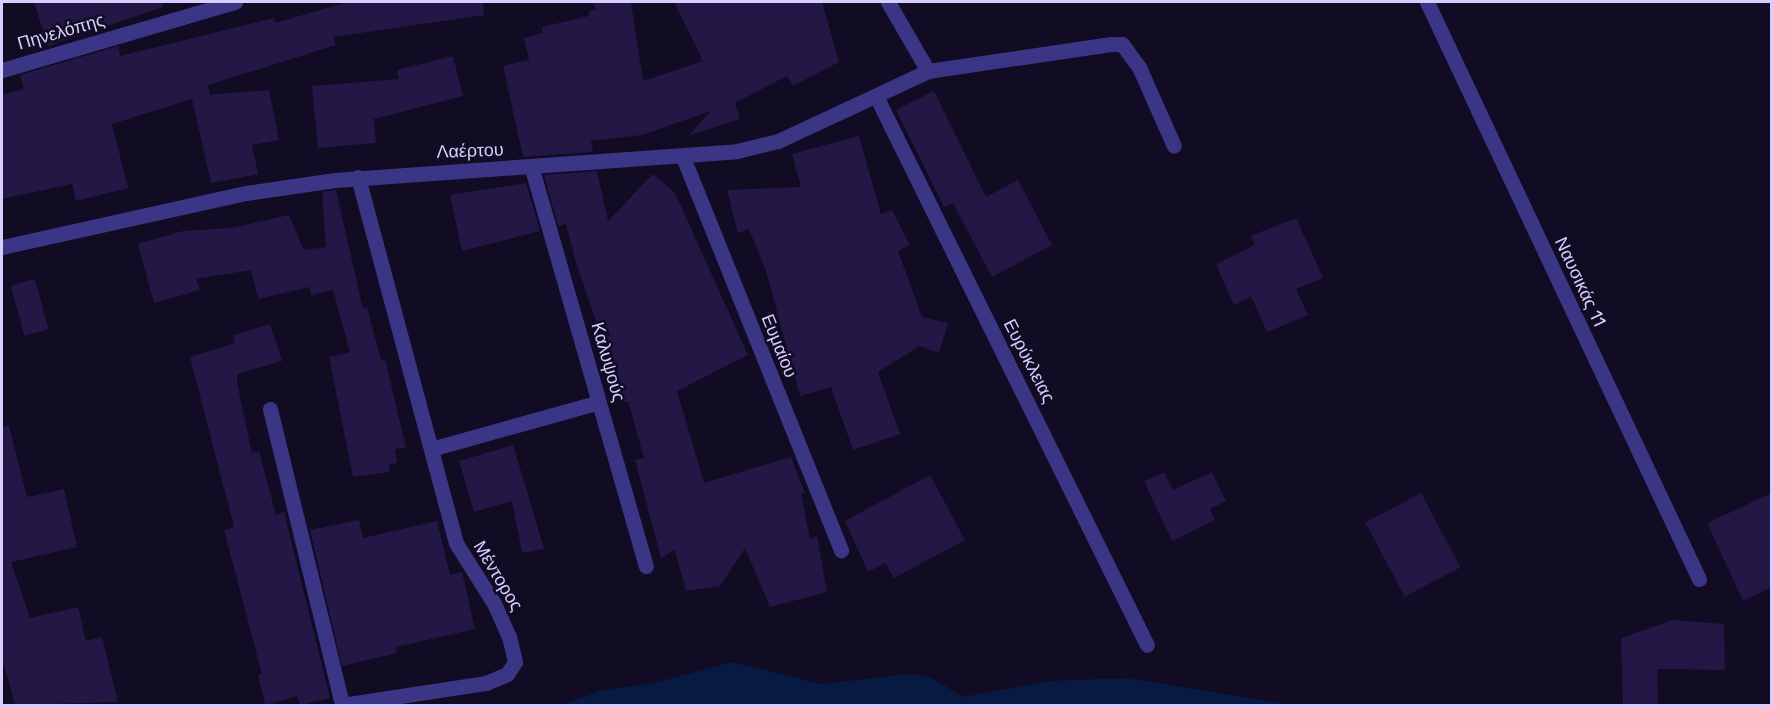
<!DOCTYPE html>
<html>
<head>
<meta charset="utf-8">
<style>
	body { margin:0 }
	#map { position:relative; width:1773px; height:707px; overflow:hidden; background:#110c23; font-family:Rubik,sans-serif }
	div>[style] { position:absolute }
	.water>* { inset:0; background:#071a42 }
	.building>* { inset:0; background:#221745; transform-origin:0 0 }
	.street>* { height:15px; margin:-7.5px; padding:0 7.5px; transform-origin:7.5px; border-radius:7.5px; background:#3a3584 }
	span { translate:-50% -50%; white-space:nowrap; text-align:center; line-height:1.15; -webkit-text-stroke:5px #110c23; paint-order:stroke }
	.street-label { font-size:18px; color:#d5ceff }
	.frame { position:absolute; inset:0; border:3px solid #d5ceff; pointer-events:none }
</style>
</head>
<body>
<div id="map">
	<div class="water">
		<i style="clip-path:polygon(732px 662px,821px 684px,910px 674px,932px 678px,963px 697px,1048px 681px,1126px 678px,1294px 705px,560px 705px,603px 690px,654px 683px)"></i>
	</div>
	<div class="building">
		<i style="clip-path:polygon(34px 2px,162px 2px,163px 7px,48px 46px)"></i>
		<i style="clip-path:polygon(348px 2px,483px 2px,484px 15px,333px 37px,336px 45px,208px 85px,210px 94px,205px 95px,269px 90px,279px 140px,252px 145px,258px 174px,211px 183px,192px 99px,112px 124px,128px 188px,76px 201px,72px 184px,2px 199px,2px 95px,24px 89px,20px 75px,118px 46px,120px 56px,274px 18px,275px 23px)"></i>
		<i style="clip-path:polygon(593px 2px,631px 2px,643px 81px,703px 61px,674px 2px,822px 2px,839px 62px,793px 86px,787px 76px,735px 103px,740px 119px,688px 136px,711px 111px,642px 135px,591px 141px,593px 152px,523px 157px,503px 66px,529px 60px,524px 38px,543px 33px,542px 27px,589px 16px,589px 11px,596px 10px)"></i>
		<i style="clip-path:polygon(453px 56px,463px 96px,374px 119px,376px 143px,318px 148px,312px 86px,399px 79px,397px 70px)"></i>
		<i style="clip-path:polygon(934px 91px,986px 197px,1018px 180px,1052px 245px,992px 277px,953px 203px,944px 207px,896px 110px)"></i>
		<i style="clip-path:polygon(859px 136px,881px 214px,892px 210px,910px 245px,898px 251px,922px 317px,948px 323px,939px 353px,920px 346px,878px 372px,900px 434px,853px 450px,831px 387px,800px 396px,766px 271px,749px 229px,738px 233px,727px 190px,801px 187px,792px 154px)"></i>
		<i style="clip-path:polygon(597px 171px,608px 221px,653px 174px,675px 193px,748px 355px,677px 391px,704px 483px,791px 457px,805px 493px,801px 494px,810px 539px,817px 536px,827px 592px,770px 607px,745px 548px,720px 586px,686px 591px,675px 550px,661px 558px,635px 460px,644px 458px,628px 401px,624px 402px,575px 260px,566px 224px,558px 226px,544px 175px)"></i>
		<i style="clip-path:polygon(526px 183px,540px 231px,462px 251px,450px 195px)"></i>
		<i style="clip-path:polygon(336px 190px,363px 309px,367px 308px,381px 360px,385px 359px,406px 448px,395px 449px,397px 463px,389px 464px,390px 472px,353px 477px,329px 357px,350px 352px,333px 290px,311px 295px,309px 287px,258px 299px,251px 270px,196px 279px,200px 290px,154px 303px,138px 244px,183px 231px,231px 228px,289px 215px,304px 250px,326px 247px,322px 192px)"></i>
		<i style="clip-path:polygon(1296px 218px,1323px 278px,1296px 289px,1308px 315px,1267px 332px,1251px 296px,1234px 305px,1216px 264px,1255px 245px,1250px 236px)"></i>
		<i style="left:35px;top:279px;width:52px;height:25px;rotate:75deg"></i>
		<i style="clip-path:polygon(270px 324px,282px 361px,237px 374px,237px 383px,252px 453px,259px 451px,276px 515px,284px 512px,330px 698px,300px 705px,297px 696px,265px 705px,258px 675px,262px 674px,224px 530px,234px 527px,190px 357px,235px 343px,233px 335px)"></i>
		<i style="clip-path:polygon(9px 426px,27px 497px,64px 489px,77px 547px,11px 562px,30px 618px,78px 607px,86px 641px,102px 637px,118px 702px,15px 705px,2px 657px,2px 427px)"></i>
		<i style="clip-path:polygon(513px 445px,524px 481px,544px 549px,522px 553px,512px 501px,474px 512px,459px 461px)"></i>
		<i style="clip-path:polygon(1164px 472px,1173px 490px,1212px 472px,1226px 501px,1210px 509px,1215px 520px,1172px 541px,1144px 481px)"></i>
		<i style="clip-path:polygon(930px 475px,965px 540px,894px 578px,885px 563px,868px 572px,845px 521px)"></i>
		<i style="left:1421px;top:493px;width:84px;height:63px;rotate:62deg"></i>
		<i style="clip-path:polygon(1772px 493px,1772px 587px,1743px 601px,1707px 523px)"></i>
		<i style="clip-path:polygon(359px 520px,363px 538px,437px 521px,450px 575px,462px 572px,475px 629px,396px 647px,397px 653px,342px 666px,310px 530px)"></i>
		<i style="clip-path:polygon(1673px 620px,1724px 624px,1725px 670px,1657px 669px,1658px 705px,1623px 705px,1621px 638px)"></i>
	</div>
	<div class="street">
		<i style="left:888px;top:2px;width:80px;rotate:59.9deg"></i>
		<i style="left:1427px;top:2px;width:638px;rotate:64.76deg"></i>
		<i style="left:2px;top:70px;width:243px;rotate:-16.3deg"></i>
		<i style="left:876px;top:96px;width:612px;rotate:63.73deg"></i>
		<i style="left:683px;top:157px;width:424px;rotate:68.1deg"></i>
		<i style="left:532px;top:169px;width:413px;rotate:74deg"></i>
		<i style="left:2px;top:247px;width:250px;rotate:-12.5deg"></i>
		<i style="left:246px;top:193px;width:90px;rotate:-8.3deg"></i>
		<i style="left:335px;top:180px;width:403px;rotate:-4.1deg"></i>
		<i style="left:737px;top:151px;width:42px;rotate:-13.7deg"></i>
		<i style="left:778px;top:141px;width:166px;rotate:-25deg"></i>
		<i style="left:928px;top:71px;width:185px;rotate:-8.4deg"></i>
		<i style="left:1111px;top:44px;width:11px"></i>
		<i style="left:1122px;top:44px;width:29px;rotate:54deg"></i>
		<i style="left:1139px;top:67px;width:86px;rotate:66.1deg"></i>
		<i style="left:270px;top:409px;width:305px;rotate:76.3deg"></i>
		<i style="left:342px;top:705px;width:146px;rotate:-8.7deg"></i>
		<i style="left:486px;top:683px;width:23px;rotate:-23deg"></i>
		<i style="left:507px;top:674px;width:14px;rotate:-56deg"></i>
		<i style="left:515px;top:662px;width:26px;rotate:-103deg"></i>
		<i style="left:509px;top:637px;width:35px;rotate:-114deg"></i>
		<i style="left:495px;top:605px;width:73px;rotate:-122.2deg"></i>
		<i style="left:456px;top:543px;width:379px;rotate:-105deg"></i>
		<i style="left:431px;top:449px;width:174px;rotate:-15.6deg"></i>
	</div>
	<div class="street-label">
		<span style="left:61px;top:32px;rotate:-16deg">Πηνελόπης</span>
		<span style="left:470px;top:151px;rotate:-2deg">Λαέρτου</span>
		<span style="left:1580px;top:282px;rotate:65deg">Ναυσικάς 11</span>
		<span style="left:779px;top:346px;rotate:68deg">Ευμαίου</span>
		<span style="left:1029px;top:361px;rotate:63deg">Ευρύκλειας</span>
		<span style="left:608px;top:362px;rotate:74deg">Καλυψούς</span>
		<span style="left:498px;top:576px;rotate:59deg">Μέντορος</span>
	</div>
	<div class="frame"></div>
</div>
</body>
</html>
